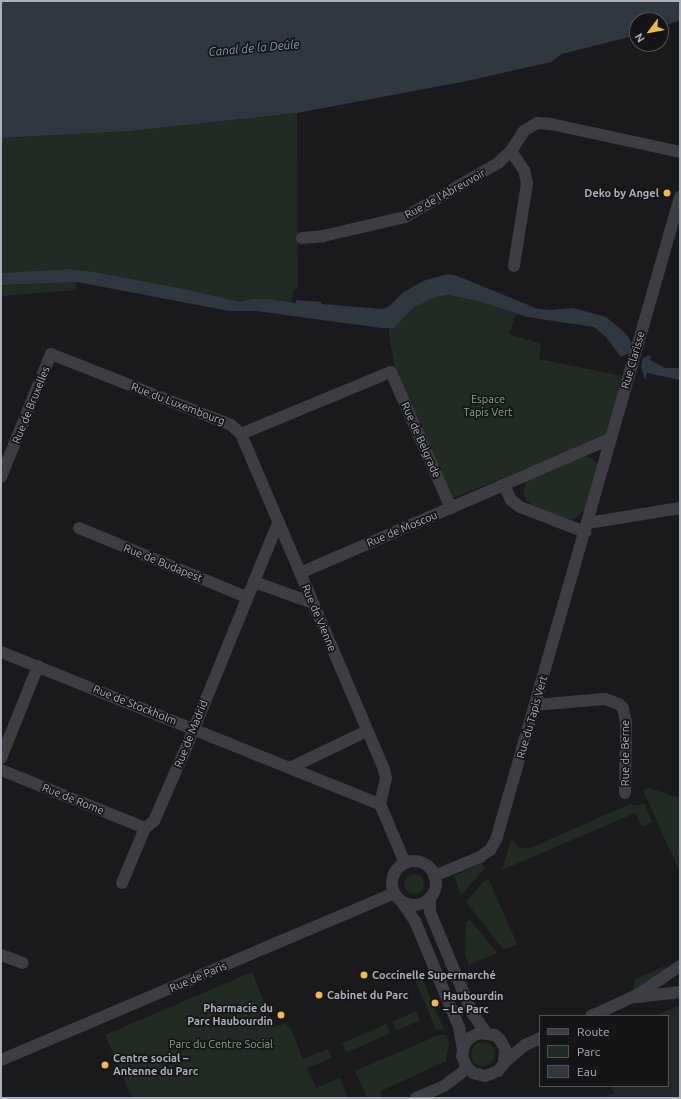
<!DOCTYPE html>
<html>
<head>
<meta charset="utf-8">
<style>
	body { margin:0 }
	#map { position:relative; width:681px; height:1099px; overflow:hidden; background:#1a1a1c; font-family:Ubuntu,sans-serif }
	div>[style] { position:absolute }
	.built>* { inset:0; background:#262629 }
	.green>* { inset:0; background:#212a23; transform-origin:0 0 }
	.round { border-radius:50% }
	.water>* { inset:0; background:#2f3840 }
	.minor>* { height:12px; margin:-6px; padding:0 6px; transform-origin:6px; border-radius:6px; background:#3d3d43 }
	.minor>.ring { margin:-6px; padding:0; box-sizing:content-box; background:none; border:12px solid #3d3d43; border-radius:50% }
	.dots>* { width:11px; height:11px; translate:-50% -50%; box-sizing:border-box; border:2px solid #151517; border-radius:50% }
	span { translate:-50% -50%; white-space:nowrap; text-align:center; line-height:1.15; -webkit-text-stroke:3.5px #151517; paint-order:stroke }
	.poi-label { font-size:11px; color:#acb0bb; font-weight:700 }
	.right { translate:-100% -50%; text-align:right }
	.left { translate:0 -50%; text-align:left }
	.street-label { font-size:11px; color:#acb0bb }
	.park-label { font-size:11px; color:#83a687 }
	.water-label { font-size:12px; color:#849db6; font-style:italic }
	.frame { position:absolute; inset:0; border:2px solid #acb0bb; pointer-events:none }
	.legend { position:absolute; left:539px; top:1015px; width:130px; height:72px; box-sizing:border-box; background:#151517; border:1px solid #515359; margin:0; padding:5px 7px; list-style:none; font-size:12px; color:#acb0bb }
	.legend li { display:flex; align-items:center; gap:8px; height:20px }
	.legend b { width:20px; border:1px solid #515359 }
	.north { position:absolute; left:629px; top:12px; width:40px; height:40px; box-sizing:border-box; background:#151517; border:1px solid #515359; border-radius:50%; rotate:238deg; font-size:11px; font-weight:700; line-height:16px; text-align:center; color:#acb0bb }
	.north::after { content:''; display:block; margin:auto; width:14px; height:18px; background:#f3bb3b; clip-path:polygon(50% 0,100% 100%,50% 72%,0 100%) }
</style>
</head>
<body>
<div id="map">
	<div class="built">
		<i style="clip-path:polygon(680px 1005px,680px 1098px,603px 1098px,614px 1093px,611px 1086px,668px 1086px,668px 1016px,655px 1016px)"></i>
	</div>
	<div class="green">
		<i style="clip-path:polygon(297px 113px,298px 286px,293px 292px,292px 302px,268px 299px,252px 299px,240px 302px,185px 289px,94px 272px,68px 269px,1px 273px,1px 138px,130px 131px)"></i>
		<i style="clip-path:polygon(77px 282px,76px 290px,1px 296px,1px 285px)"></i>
		<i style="clip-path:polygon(448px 295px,478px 301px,516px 314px,509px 334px,541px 344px,539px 359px,622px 376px,607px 436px,453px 498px,395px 368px,389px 335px,389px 328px,394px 327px,413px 308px,435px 296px)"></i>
		<i style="clip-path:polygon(584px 456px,591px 458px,597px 463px,597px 469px,584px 510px,580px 515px,574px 519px,567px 519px,533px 506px,526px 500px,523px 491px,527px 480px)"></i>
		<i style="clip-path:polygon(648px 788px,680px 798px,680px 873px,643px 790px)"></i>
		<i style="clip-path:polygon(644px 803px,652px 822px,642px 827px,635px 813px,502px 870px,511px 839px,520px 848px,530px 848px,630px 804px,637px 806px)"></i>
		<i style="clip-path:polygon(482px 863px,485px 868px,461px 895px,454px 876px)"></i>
		<i class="round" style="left:404px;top:874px;width:20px;height:20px"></i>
		<i style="clip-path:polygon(489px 880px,517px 944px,504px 950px,466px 902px,484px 881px)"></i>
		<i style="clip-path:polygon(470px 920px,497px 953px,469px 965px,465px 954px,466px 922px)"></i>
		<i style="clip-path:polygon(665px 966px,666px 968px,632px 992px,635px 979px)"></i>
		<i style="clip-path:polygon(252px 972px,274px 1027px,285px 1023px,291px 1029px,303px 1059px,328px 1049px,332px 1058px,307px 1068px,316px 1088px,340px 1078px,348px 1098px,132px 1098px,105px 1035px)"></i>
		<i style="clip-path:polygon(421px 975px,444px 1030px,436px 1029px,414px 978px)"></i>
		<i style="left:416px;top:1011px;width:10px;height:26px;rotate:66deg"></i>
		<i style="left:386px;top:1024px;width:10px;height:48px;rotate:66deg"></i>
		<i style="clip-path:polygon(439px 1035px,446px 1035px,449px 1043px,446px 1061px,381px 1091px,381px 1098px,367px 1098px,355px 1071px)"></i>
		<i class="round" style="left:471px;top:1042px;width:24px;height:24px"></i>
	</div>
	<div class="water">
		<i style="clip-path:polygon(3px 1px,680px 1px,680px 20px,661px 27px,661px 20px,637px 20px,637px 35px,562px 54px,551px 62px,467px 81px,297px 113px,130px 131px,1px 138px,1px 4px)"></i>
		<i style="clip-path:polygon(68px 269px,94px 272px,185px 289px,240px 302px,252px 299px,268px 299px,296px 303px,296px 300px,321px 302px,321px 304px,383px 309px,389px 306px,404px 292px,423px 281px,448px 274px,457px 276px,538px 309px,551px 310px,573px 308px,606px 317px,623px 331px,629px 338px,633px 346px,629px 353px,621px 357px,606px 337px,594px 327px,527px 317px,478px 301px,448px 295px,435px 297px,413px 308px,394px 328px,381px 328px,256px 311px,229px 311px,77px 282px,1px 285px,1px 273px)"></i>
		<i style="clip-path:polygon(651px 355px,650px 360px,665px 368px,680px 368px,680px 380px,647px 373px,645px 380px,641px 367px,642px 362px,643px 358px)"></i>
	</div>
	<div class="minor">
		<i style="left:511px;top:151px;width:23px;rotate:56deg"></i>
		<i style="left:524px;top:170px;width:13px;rotate:77deg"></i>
		<i style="left:527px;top:183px;width:84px;rotate:98.9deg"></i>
		<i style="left:302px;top:238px;width:21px;rotate:-5deg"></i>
		<i style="left:323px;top:236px;width:84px;rotate:-13deg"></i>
		<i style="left:405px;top:217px;width:108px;rotate:-30.1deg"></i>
		<i style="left:498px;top:163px;width:18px;rotate:-43deg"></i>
		<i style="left:511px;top:151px;width:24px;rotate:-57deg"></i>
		<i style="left:524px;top:131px;width:15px;rotate:-32deg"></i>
		<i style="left:537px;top:123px;width:14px;rotate:4deg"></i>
		<i style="left:551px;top:124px;width:132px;rotate:12.2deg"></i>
		<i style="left:241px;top:434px;width:364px;rotate:66.9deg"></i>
		<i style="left:384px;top:769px;width:9px;rotate:77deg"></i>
		<i style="left:386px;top:778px;width:27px;rotate:103deg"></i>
		<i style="left:1px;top:477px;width:133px;rotate:-67.9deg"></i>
		<i style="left:51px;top:354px;width:193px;rotate:21.5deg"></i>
		<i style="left:231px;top:425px;width:13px;rotate:42deg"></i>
		<i style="left:241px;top:434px;width:162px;rotate:-22.5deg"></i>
		<i style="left:391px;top:372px;width:149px;rotate:66.2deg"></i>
		<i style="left:504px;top:485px;width:17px;rotate:65deg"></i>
		<i style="left:511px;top:500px;width:11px;rotate:38deg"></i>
		<i style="left:520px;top:507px;width:70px;rotate:21deg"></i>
		<i style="left:588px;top:523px;width:93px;rotate:-9.3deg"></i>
		<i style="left:79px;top:528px;width:181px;rotate:22.4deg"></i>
		<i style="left:300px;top:573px;width:338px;rotate:-23.4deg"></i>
		<i style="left:254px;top:582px;width:63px;rotate:19.6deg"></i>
		<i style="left:1px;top:652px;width:408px;rotate:21.9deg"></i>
		<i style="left:535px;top:705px;width:70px;rotate:-4.9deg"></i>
		<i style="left:605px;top:699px;width:15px;rotate:20deg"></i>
		<i style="left:619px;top:704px;width:6px;rotate:45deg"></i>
		<i style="left:623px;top:708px;width:14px;rotate:78deg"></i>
		<i style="left:626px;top:722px;width:71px;rotate:90.8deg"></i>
		<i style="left:1px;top:758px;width:99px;rotate:-68.1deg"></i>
		<i style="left:290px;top:768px;width:85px;rotate:-25.7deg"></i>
		<i style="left:1px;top:770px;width:155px;rotate:21.9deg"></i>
		<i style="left:380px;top:804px;width:64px;rotate:67deg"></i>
		<i class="ring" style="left:392px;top:861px;width:32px;height:32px"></i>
		<i style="left:434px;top:876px;width:50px;rotate:-22.4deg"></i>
		<i style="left:480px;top:857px;width:12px;rotate:-35deg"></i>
		<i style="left:490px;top:850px;width:12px;rotate:-59deg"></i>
		<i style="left:496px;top:840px;width:669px;rotate:-74.03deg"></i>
		<i style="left:122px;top:883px;width:60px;rotate:-67.3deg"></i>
		<i style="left:145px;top:828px;width:11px;rotate:-38deg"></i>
		<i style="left:154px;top:821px;width:87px;rotate:-66.4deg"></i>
		<i style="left:189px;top:741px;width:235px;rotate:-67.8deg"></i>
		<i style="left:430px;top:898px;width:14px;rotate:90deg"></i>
		<i style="left:430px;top:912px;width:109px;rotate:67.4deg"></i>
		<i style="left:472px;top:1013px;width:24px;rotate:54deg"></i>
		<i style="left:402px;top:902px;width:23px;rotate:56deg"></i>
		<i style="left:415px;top:921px;width:115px;rotate:67.5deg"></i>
		<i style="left:459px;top:1027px;width:22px;rotate:80deg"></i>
		<i style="left:1px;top:955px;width:23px;rotate:20deg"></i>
		<i style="left:637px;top:997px;width:43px;rotate:-6.6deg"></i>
		<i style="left:591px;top:1016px;width:51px;rotate:-24.5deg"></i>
		<i style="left:637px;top:995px;width:52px;rotate:-34deg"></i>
		<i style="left:1px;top:1060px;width:427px;rotate:-23deg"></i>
		<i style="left:504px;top:1063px;width:14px;rotate:-86deg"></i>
		<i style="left:505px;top:1049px;width:9px;rotate:-117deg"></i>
		<i style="left:501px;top:1041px;width:8px;rotate:-135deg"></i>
		<i style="left:495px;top:1035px;width:16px;rotate:-173deg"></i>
		<i style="left:479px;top:1033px;width:10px;rotate:151deg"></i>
		<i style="left:470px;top:1038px;width:7px;rotate:135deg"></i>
		<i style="left:465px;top:1043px;width:13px;rotate:103deg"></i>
		<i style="left:462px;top:1056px;width:11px;rotate:68deg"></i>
		<i style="left:466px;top:1066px;width:10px;rotate:45deg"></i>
		<i style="left:473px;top:1073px;width:12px;rotate:14deg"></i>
		<i style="left:485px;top:1076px;width:14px;rotate:-21deg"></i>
		<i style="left:498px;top:1071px;width:13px;rotate:-51deg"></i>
		<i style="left:506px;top:1061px;width:25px;rotate:-40deg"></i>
		<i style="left:525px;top:1045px;width:17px;rotate:-25deg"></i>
		<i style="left:416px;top:1098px;width:30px;rotate:-23deg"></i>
		<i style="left:444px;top:1086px;width:30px;rotate:-37deg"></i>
	</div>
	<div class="dots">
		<i style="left:667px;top:193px;background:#f3bb3b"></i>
		<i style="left:364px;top:975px;background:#f3bb3b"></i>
		<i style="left:319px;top:995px;background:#f3bb3b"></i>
		<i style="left:435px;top:1003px;background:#f3bb3b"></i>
		<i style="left:281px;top:1015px;background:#f3bb3b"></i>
		<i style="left:105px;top:1065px;background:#f3bb3b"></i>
	</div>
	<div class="poi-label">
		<span class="right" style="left:659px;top:193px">Deko by Angel</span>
		<span class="left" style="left:372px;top:975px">Coccinelle Supermarché</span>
		<span class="left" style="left:327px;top:995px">Cabinet du Parc</span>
		<span class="left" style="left:443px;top:1003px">Haubourdin<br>– Le Parc</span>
		<span class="right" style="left:273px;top:1015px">Pharmacie du<br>Parc Haubourdin</span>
		<span class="left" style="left:113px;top:1065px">Centre social –<br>Antenne du Parc</span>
	</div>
	<div class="street-label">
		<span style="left:445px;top:194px;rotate:-29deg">Rue de l'Abreuvoir</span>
		<span style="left:633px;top:360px;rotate:-74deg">Rue Clarisse</span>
		<span style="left:178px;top:404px;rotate:21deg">Rue du Luxembourg</span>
		<span style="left:31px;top:405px;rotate:-68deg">Rue de Bruxelles</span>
		<span style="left:421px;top:440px;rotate:66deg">Rue de Belgrade</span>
		<span style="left:402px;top:529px;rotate:-23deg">Rue de Moscou</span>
		<span style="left:163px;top:563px;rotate:22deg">Rue de Budapest</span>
		<span style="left:319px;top:618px;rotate:67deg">Rue de Vienne</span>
		<span style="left:135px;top:705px;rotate:22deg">Rue de Stockholm</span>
		<span style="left:532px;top:717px;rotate:-74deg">Rue du Tapis Vert</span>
		<span style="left:191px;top:734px;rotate:-68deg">Rue de Madrid</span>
		<span style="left:625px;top:753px;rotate:-90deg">Rue de Berne</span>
		<span style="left:73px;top:799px;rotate:22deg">Rue de Rome</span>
		<span style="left:198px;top:977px;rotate:-23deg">Rue de Paris</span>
	</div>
	<div class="park-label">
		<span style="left:488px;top:406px">Espace<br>Tapis Vert</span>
		<span style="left:221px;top:1044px">Parc du Centre Social</span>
	</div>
	<div class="water-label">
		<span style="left:254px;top:48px;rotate:-5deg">Canal de la Deûle</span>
	</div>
	<div class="frame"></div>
	<ul class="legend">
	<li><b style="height:5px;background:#3d3d43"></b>Route</li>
	<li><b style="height:11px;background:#212a23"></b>Parc</li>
	<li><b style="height:11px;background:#2f3840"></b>Eau</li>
	</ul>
	<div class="north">N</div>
</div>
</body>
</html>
